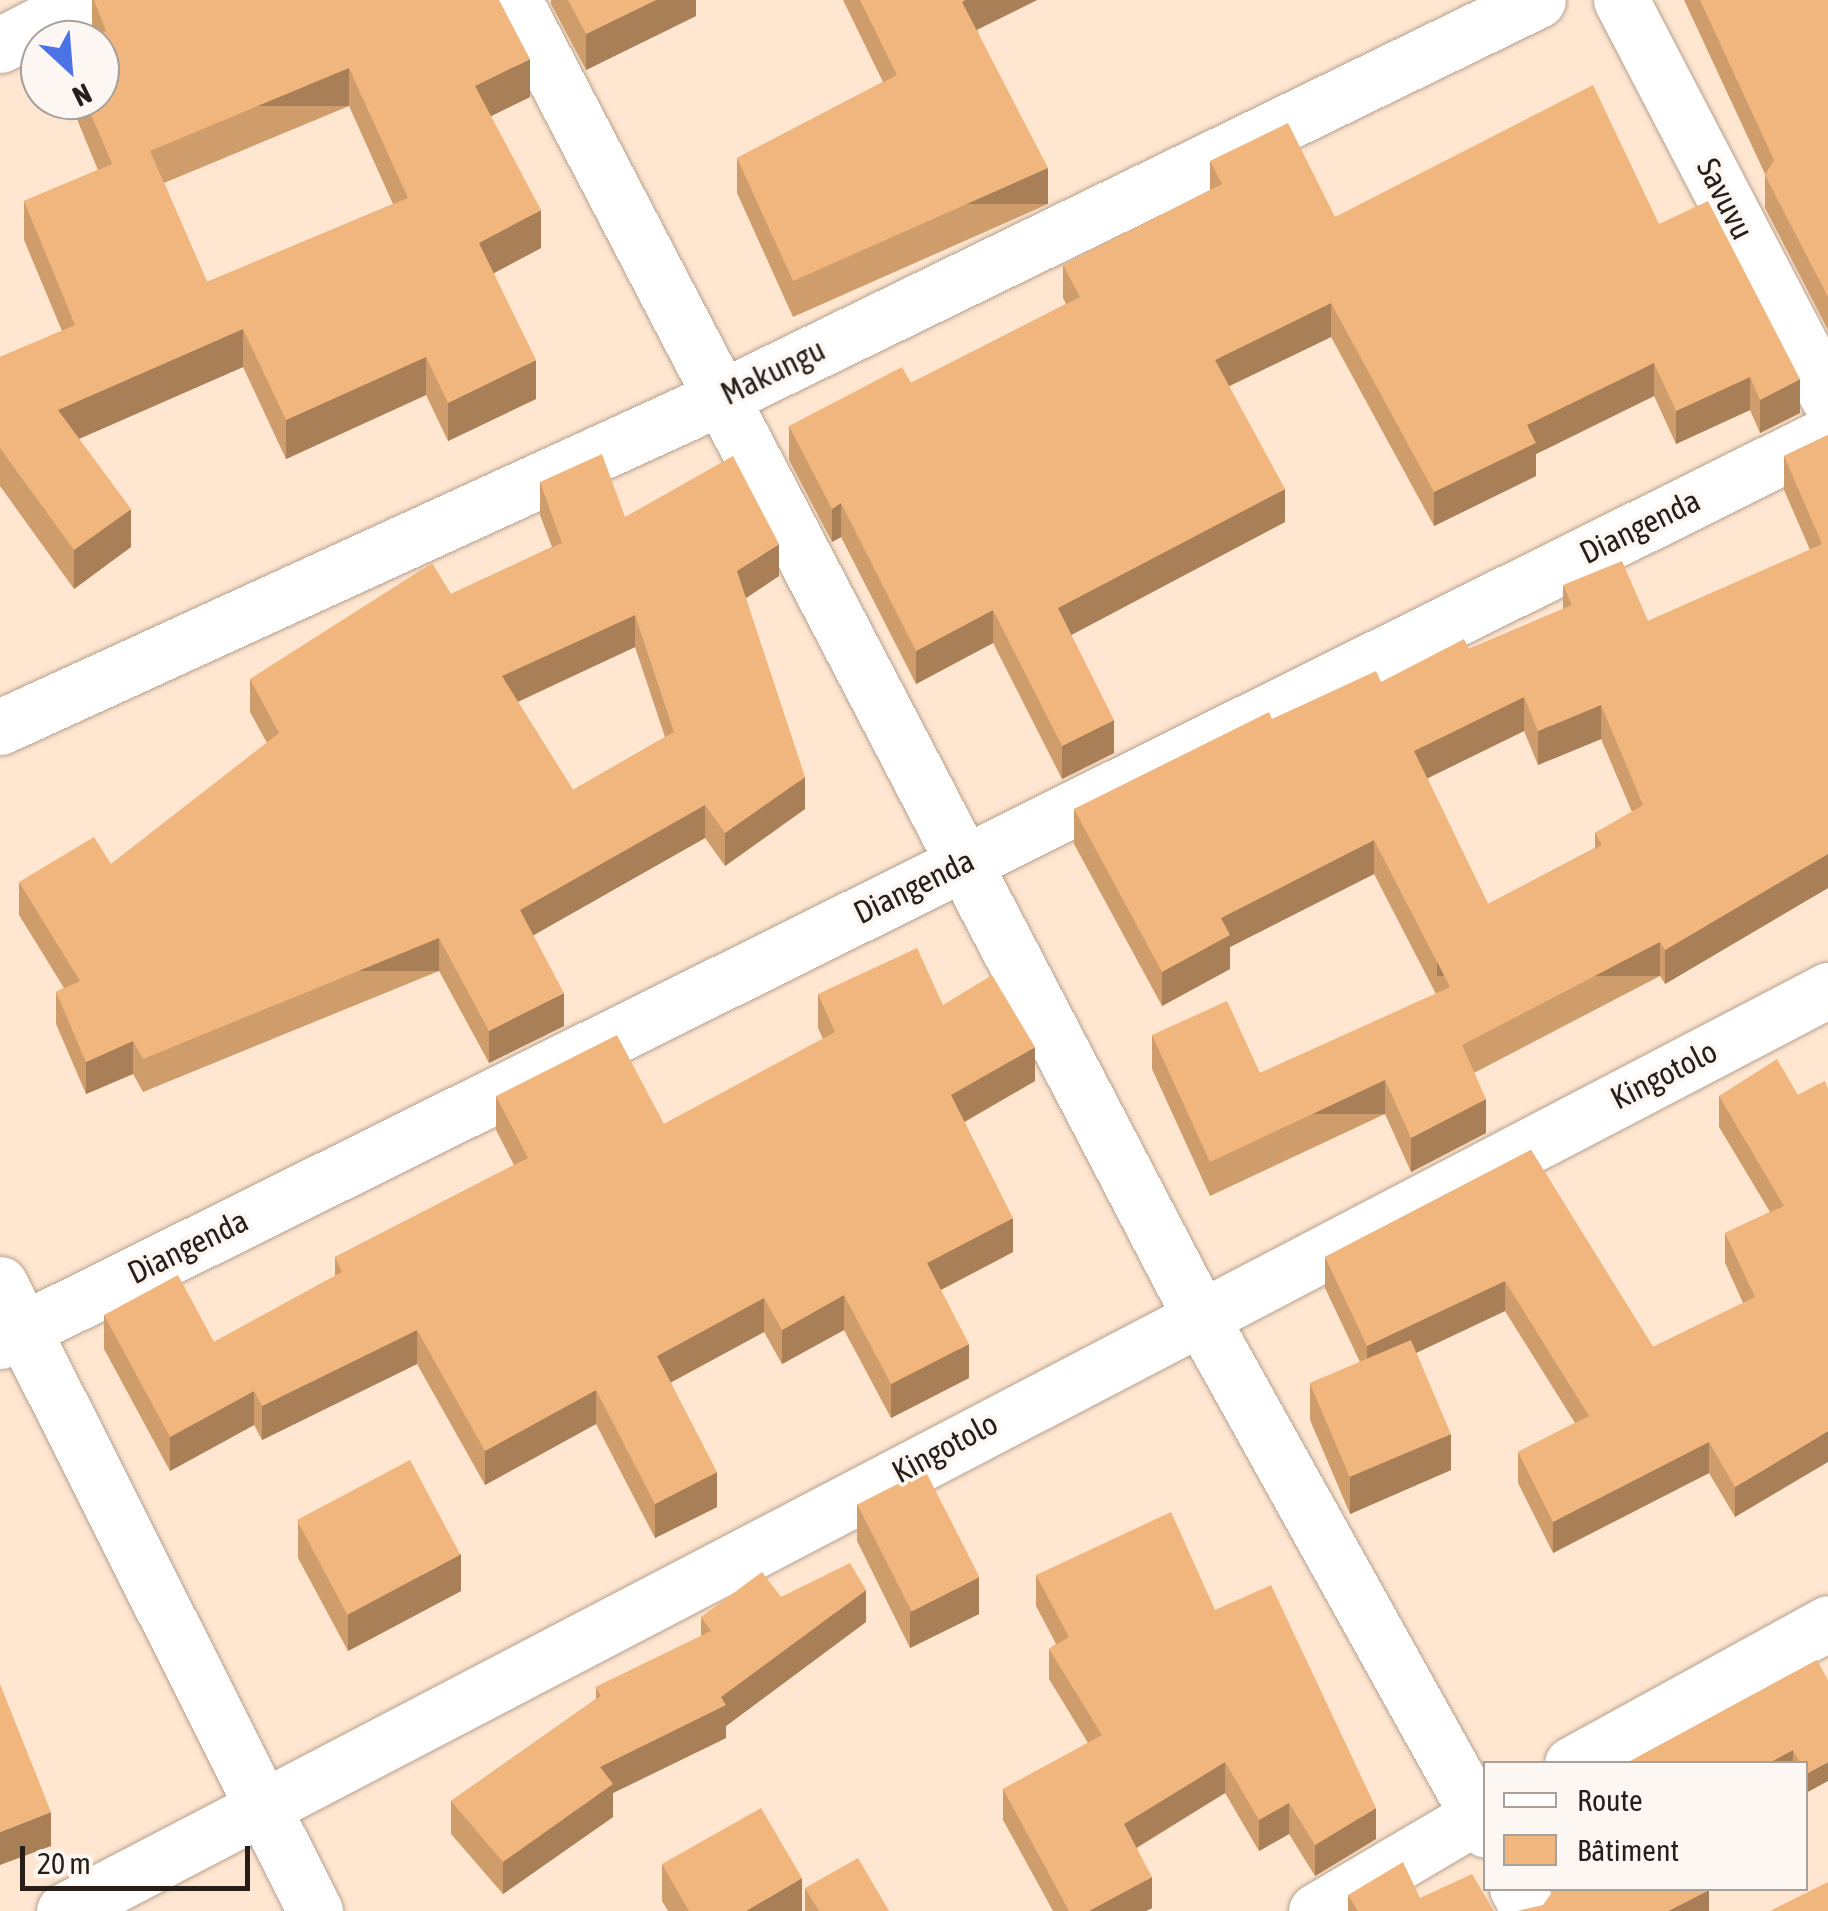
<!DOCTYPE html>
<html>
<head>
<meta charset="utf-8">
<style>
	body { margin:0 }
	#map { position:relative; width:1828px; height:1911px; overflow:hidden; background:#fee6d1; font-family:"Asap Condensed",sans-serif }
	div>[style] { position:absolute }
	.roads { filter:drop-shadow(0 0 2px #b7a18d) drop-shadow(0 0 2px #b7a18d) }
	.street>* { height:55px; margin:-27.5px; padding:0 27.5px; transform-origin:27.5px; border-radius:27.5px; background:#fff }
	.wall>* { inset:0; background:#cf9d6c }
	.shaded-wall>* { inset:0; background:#a97f58; transform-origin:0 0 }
	.building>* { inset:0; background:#f1b67e; transform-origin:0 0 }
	span { translate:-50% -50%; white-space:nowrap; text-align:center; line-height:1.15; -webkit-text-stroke:8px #fcf7f3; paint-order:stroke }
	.street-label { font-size:32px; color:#271e17 }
	.legend { position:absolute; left:1483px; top:1761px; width:325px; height:130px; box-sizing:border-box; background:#fcf7f3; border:2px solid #a7a09b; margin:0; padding:12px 18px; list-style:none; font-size:30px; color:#271e17 }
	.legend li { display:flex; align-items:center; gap:20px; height:50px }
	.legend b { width:50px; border:2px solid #a7a09b }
	.north { position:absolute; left:20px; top:20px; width:100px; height:100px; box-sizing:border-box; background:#fcf7f3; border:2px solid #a7a09b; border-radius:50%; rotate:154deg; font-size:28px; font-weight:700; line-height:40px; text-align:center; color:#271e17 }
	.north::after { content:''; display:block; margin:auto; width:35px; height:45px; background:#4b73e6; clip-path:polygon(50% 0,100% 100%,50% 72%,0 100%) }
	.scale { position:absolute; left:20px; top:1846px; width:230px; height:45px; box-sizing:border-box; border:5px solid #271e17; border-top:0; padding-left:12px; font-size:30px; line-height:35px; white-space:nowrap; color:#271e17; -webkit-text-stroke:8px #fcf7f3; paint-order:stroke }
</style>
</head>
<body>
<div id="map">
	<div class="roads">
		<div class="street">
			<i style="left:514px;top:0;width:1482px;rotate:62.47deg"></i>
			<i style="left:1199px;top:1314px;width:590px;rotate:60.92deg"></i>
			<i style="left:1621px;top:0;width:449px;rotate:62.5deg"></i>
			<i style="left:0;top:45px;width:98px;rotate:-27.3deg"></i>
			<i style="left:0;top:727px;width:796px;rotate:-24.57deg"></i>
			<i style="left:724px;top:396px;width:905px;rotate:-25.94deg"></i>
			<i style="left:0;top:1284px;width:702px;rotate:63.33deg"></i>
			<i style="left:0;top:1341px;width:2041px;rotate:-26.39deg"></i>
			<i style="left:1572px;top:1764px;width:292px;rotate:-28.8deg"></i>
			<i style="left:1517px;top:1888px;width:26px;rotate:62deg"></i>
			<i style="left:64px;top:1911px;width:1990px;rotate:-27.57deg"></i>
			<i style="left:1316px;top:1911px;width:197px;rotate:-30.5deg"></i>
		</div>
	</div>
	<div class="wall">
		<i style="clip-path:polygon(evenodd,92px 0,477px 0,530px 97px,491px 116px,541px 248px,494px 273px,536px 399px,448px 441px,426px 395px,286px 459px,243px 367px,79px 439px,131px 547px,74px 589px,0 486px,0 357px,62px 331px,24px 240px,24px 201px,98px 170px,69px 100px,100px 100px,92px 33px,92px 0,349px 106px,393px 204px,207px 282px,164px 183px,349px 106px)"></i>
		<i style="clip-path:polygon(551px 0,696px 0,696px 16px,586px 70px,551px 4px)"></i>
		<i style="clip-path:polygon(843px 0,1037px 0,977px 30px,1048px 204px,793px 317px,737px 193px,737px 158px,883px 82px)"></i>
		<i style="clip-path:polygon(1684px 0,1828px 0,1828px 330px,1765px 208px,1765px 174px)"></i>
		<i style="clip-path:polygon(1210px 161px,1335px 217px,1659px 224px,1800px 413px,1760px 433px,1750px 410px,1676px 444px,1654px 396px,1536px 454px,1536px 476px,1434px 526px,1331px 337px,1229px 386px,1285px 522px,1071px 635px,1114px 753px,1062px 779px,993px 643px,916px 684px,841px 537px,832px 542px,789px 460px,789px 426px,911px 383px,1066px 304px,1063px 298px,1063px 265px,1210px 190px)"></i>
		<i style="clip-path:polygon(evenodd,1828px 435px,1828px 888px,1665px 984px,1660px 976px,1474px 1073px,1486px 1133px,1411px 1172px,1385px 1114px,1210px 1196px,1152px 1069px,1152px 1035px,1260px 1073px,1436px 994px,1374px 874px,1230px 947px,1230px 969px,1162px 1006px,1074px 844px,1074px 809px,1272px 719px,1381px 682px,1469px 649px,1563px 609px,1563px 585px,1648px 621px,1810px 550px,1784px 490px,1784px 456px,1828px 435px,1524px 731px,1538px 765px,1601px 739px,1632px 812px,1595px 833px,1595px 848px,1488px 904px,1427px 778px,1524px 731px)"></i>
		<i style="clip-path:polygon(evenodd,540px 482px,625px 517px,779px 576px,746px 598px,805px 809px,725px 866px,705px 838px,533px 935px,564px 1026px,489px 1063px,439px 971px,143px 1092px,133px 1074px,86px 1094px,56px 1024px,56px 992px,64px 988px,19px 915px,19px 882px,111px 864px,267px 743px,250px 712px,250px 679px,451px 594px,552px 547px,540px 515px,540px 482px,635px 647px,665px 737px,573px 790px,518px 702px,635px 647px)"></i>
		<i style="clip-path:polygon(818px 994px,943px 1005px,1035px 1081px,965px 1122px,1013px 1252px,941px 1290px,969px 1378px,891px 1418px,844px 1330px,782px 1364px,764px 1332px,671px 1382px,717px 1507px,655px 1538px,596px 1424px,485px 1485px,417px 1364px,262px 1440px,254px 1425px,170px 1471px,104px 1349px,104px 1315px,214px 1342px,335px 1276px,335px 1257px,514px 1165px,496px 1130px,496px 1096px,664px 1124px,823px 1039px,818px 1028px)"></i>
		<i style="clip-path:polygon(1825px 1081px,1735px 1517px,1709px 1473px,1553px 1553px,1518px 1483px,1518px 1452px,1575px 1423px,1505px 1311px,1416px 1353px,1451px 1470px,1350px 1514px,1310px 1420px,1310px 1384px,1360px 1362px,1325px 1288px,1325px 1257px,1531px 1150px,1653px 1347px,1743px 1303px,1725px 1263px,1725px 1233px,1770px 1212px,1719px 1127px,1719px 1096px,1798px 1095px)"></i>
		<i style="clip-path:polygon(857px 1504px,979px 1614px,910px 1648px,857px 1541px)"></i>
		<i style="clip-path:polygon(298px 1521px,461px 1591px,348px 1651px,298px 1558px)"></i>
		<i style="clip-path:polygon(1036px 1575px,1215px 1610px,1376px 1839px,1315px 1876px,1289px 1834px,1259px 1851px,1225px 1793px,1137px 1848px,1152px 1908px,1146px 1911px,1053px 1911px,1003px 1820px,1003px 1789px,1088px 1743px,1049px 1679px,1049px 1649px,1056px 1644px,1036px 1606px)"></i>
		<i style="clip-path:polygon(781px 1597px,866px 1622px,726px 1726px,726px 1738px,613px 1793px,613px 1817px,503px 1894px,451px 1834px,451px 1801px,596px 1699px,596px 1687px,701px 1636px,701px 1617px)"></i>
		<i style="clip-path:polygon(1817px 1660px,1806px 1793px,1806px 1764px,1625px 1764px)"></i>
		<i style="clip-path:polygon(662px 1864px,802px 1911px,668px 1911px,662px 1901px)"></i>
		<i style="clip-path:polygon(805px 1888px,889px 1911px,805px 1911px)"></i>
		<i style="clip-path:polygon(1348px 1895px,1420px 1898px,1494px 1911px,1348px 1911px)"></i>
	</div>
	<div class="shaded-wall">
		<i style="clip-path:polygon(656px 0,696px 0,696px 16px,586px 70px,586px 34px)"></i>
		<i style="clip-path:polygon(965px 0,1037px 0,962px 37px,962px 2px)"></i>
		<i style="clip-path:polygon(530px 59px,530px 97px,475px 124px,475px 86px)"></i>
		<i style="left:349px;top:68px;width:38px;height:216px;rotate:90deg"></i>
		<i style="left:1048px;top:168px;width:36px;height:279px;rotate:90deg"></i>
		<i style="clip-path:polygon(541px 210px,541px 248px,479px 281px,479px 243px)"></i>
		<i style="clip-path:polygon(1331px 303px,1331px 337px,1215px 393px,1215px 360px)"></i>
		<i style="clip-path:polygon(243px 329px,243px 367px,58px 448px,58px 410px)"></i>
		<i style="clip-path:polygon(426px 357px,426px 395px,286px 459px,286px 420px)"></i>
		<i style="clip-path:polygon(536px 360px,536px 399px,448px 441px,448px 403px)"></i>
		<i style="clip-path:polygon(1654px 363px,1654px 396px,1536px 454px,1536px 476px,1434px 526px,1434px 492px,1527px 425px)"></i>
		<i style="clip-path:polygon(1750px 377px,1750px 410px,1676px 444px,1676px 411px)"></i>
		<i style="clip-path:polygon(1800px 379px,1800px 413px,1760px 433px,1760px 400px)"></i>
		<i style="clip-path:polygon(1285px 489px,1285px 522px,1058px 642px,1058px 608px)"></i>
		<i style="clip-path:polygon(841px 503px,841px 537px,832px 542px,832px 509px)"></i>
		<i style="clip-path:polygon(131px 509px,131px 547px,74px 589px,74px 550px)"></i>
		<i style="clip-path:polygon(779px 544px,779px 576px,737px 604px,737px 571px)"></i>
		<i style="clip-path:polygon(993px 610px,993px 643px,916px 684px,916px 651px)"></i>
		<i style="clip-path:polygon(635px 615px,635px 647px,502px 709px,502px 676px)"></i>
		<i style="clip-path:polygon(1524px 697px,1524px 731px,1414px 785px,1414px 751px)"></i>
		<i style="clip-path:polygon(1601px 705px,1601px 739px,1538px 765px,1538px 731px)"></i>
		<i style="clip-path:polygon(1114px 720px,1114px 753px,1062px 779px,1062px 746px)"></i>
		<i style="clip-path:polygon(805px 777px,805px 809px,725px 866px,725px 833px)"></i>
		<i style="clip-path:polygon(705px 805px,705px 838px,520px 943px,520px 910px)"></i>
		<i style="clip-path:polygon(1374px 840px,1374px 874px,1230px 947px,1230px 969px,1162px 1006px,1162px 972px,1221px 918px)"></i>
		<i style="clip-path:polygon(1828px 854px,1828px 888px,1665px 984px,1665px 950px)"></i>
		<i style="left:439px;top:938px;width:33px;height:320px;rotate:90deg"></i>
		<i style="left:1660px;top:942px;width:34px;height:223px;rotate:90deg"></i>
		<i style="clip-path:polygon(564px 993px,564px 1026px,489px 1063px,489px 1031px)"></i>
		<i style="clip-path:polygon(133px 1041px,133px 1074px,86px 1094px,86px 1062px)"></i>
		<i style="clip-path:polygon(1035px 1047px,1035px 1081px,951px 1129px,951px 1095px)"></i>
		<i style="left:1385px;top:1080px;width:34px;height:193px;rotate:90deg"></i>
		<i style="clip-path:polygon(1486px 1099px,1486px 1133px,1411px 1172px,1411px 1138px)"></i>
		<i style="clip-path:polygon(1013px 1218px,1013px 1252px,927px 1297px,927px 1263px)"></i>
		<i style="clip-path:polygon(1505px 1281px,1505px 1311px,1367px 1376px,1367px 1346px)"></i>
		<i style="clip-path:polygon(844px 1295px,844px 1330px,782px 1364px,782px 1330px)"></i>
		<i style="clip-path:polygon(764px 1298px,764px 1332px,657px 1390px,657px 1356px)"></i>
		<i style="clip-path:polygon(417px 1330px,417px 1364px,262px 1440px,262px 1406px)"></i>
		<i style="clip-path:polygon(969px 1344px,969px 1378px,891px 1418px,891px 1384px)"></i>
		<i style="clip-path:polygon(596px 1390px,596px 1424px,485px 1485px,485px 1451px)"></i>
		<i style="clip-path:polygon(254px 1391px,254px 1425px,170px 1471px,170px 1437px)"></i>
		<i style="clip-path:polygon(1828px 1431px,1828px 1462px,1735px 1517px,1735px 1487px)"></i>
		<i style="clip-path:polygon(1451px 1434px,1451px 1470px,1350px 1514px,1350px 1477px)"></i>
		<i style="clip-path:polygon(1709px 1442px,1709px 1473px,1553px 1553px,1553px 1522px)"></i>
		<i style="clip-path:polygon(717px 1472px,717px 1507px,655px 1538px,655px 1504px)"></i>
		<i style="clip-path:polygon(461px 1554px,461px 1591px,348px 1651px,348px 1615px)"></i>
		<i style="clip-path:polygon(979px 1577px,979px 1614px,910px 1648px,910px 1612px)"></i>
		<i style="clip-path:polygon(866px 1590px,866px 1622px,726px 1726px,726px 1738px,613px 1793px,613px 1817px,503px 1894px,503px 1862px,600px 1767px,721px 1697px)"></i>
		<i style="clip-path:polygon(1793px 1750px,1793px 1764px,1767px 1764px)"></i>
		<i style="clip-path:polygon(1225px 1762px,1225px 1793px,1124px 1855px,1124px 1824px)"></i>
		<i style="clip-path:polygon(1828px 1762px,1828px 1781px,1806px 1793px,1806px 1774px)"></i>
		<i style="clip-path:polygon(1289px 1803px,1289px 1834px,1259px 1851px,1259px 1820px)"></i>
		<i style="clip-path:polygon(1376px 1808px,1376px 1839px,1315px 1876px,1315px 1845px)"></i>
		<i style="clip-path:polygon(51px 1812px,51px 1846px,0 1865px,0 1832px)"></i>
		<i style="clip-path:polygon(1152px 1877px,1152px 1908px,1146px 1911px,1089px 1911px)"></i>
		<i style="clip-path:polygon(802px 1878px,802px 1911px,746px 1911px)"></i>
		<i style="clip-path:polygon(1709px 1890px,1709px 1911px,1668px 1911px)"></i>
	</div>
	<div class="building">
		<i style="clip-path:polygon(evenodd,94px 0,499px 0,530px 59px,475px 86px,541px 210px,479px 243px,536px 360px,448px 403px,426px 357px,286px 420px,243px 329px,58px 410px,131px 509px,74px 550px,0 448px,0 357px,75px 325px,24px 201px,112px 164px,85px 100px,100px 100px,100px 40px,84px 40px,106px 31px,94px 0,349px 68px,408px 198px,207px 282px,150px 151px,349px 68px)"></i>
		<i style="clip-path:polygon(568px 0,656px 0,586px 34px)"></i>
		<i style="clip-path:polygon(860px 0,965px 0,962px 2px,1048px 168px,793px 281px,737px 158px,897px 75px)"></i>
		<i style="clip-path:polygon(1700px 0,1828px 0,1828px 297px,1765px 175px,1774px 160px)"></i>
		<i style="clip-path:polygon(1593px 85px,1659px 224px,1708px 201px,1800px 379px,1760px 400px,1750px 377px,1676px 411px,1654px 363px,1527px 425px,1536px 443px,1434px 492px,1331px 303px,1215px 360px,1285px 489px,1058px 608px,1114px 720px,1062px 746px,993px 610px,916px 651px,841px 503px,832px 509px,789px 426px,902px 367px,911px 383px,1080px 297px,1063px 265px,1222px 184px,1210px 161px,1288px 123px,1335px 217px)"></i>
		<i style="clip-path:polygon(evenodd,1828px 435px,1828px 854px,1665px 950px,1660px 942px,1462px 1045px,1486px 1099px,1411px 1138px,1385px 1080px,1210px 1162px,1152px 1035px,1227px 1001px,1260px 1073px,1450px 987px,1374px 840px,1221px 918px,1230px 935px,1162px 972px,1074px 809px,1269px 712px,1272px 719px,1376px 671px,1381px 682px,1464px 639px,1469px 649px,1572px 605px,1563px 585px,1622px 561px,1648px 621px,1822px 544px,1784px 456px,1828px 435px,1524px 697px,1538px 731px,1601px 705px,1643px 805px,1595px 833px,1602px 845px,1488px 904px,1414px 751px,1524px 697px)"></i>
		<i style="clip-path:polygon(evenodd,602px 454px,625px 517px,733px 456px,779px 544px,737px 571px,805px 777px,725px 833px,705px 805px,520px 910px,564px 993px,489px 1031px,439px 938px,143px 1059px,133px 1041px,86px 1062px,56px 992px,80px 981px,19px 882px,94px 837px,111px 864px,279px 733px,250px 679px,432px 563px,451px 594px,562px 543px,540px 482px,602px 454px,635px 615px,674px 732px,573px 790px,502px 676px,635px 615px)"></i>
		<i style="clip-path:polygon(917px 948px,943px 1005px,992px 975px,1035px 1047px,951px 1095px,1013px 1218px,927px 1263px,969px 1344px,891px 1384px,844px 1295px,782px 1330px,764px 1298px,657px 1356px,717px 1472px,655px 1504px,596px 1390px,485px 1451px,417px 1330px,262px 1406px,254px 1391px,170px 1437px,104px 1315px,178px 1275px,214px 1342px,342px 1272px,335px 1257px,528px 1158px,496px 1096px,617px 1035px,664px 1124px,835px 1032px,818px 994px)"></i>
		<i style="clip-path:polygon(1777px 1059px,1798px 1095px,1825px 1081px,1828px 1089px,1828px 1431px,1735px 1487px,1709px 1442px,1553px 1522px,1518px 1452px,1589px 1416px,1505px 1281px,1367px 1346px,1325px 1257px,1531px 1150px,1653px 1347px,1755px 1297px,1725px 1233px,1784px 1206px,1719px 1096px)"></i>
		<i style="left:1411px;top:1340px;width:102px;height:110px;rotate:67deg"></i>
		<i style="left:410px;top:1460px;width:107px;height:128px;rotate:62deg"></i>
		<i style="left:925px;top:1470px;width:120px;height:76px;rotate:63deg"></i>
		<i style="clip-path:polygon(1171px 1512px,1215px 1610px,1271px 1585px,1376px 1808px,1315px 1845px,1289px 1803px,1259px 1820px,1225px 1762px,1124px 1824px,1152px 1877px,1089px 1911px,1069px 1911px,1003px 1789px,1102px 1735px,1049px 1649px,1069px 1637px,1036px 1575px)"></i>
		<i style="clip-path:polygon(850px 1563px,866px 1590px,721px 1697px,726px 1705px,600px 1767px,613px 1784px,503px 1862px,451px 1801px,601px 1696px,596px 1687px,711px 1631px,701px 1617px,762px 1572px,781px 1597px)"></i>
		<i style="clip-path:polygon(1817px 1660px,1828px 1680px,1828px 1762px,1806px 1774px,1806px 1764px,1801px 1764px,1793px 1750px,1767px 1764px,1625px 1764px)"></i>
		<i style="clip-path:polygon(0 1684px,51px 1812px,0 1832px)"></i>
		<i style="clip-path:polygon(761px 1808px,802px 1878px,746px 1911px,689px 1911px,662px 1864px)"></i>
		<i style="clip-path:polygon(858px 1858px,889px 1911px,819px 1911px,805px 1888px)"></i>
		<i style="clip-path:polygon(1403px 1862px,1420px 1898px,1472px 1874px,1494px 1911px,1358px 1911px,1348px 1895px)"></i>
		<i style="clip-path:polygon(1828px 1882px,1828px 1911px,1770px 1911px)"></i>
		<i style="clip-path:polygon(1555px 1888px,1708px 1888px,1709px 1890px,1668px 1911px,1517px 1911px,1543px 1905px)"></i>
	</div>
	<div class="street-label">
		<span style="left:1725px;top:199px;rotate:63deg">Savuvu</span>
		<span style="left:773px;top:372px;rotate:-26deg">Makungu</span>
		<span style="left:1640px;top:527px;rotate:-26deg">Diangenda</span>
		<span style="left:914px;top:887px;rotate:-26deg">Diangenda</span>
		<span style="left:1664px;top:1075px;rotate:-27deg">Kingotolo</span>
		<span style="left:188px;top:1247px;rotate:-26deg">Diangenda</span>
		<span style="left:945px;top:1448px;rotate:-28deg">Kingotolo</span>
	</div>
	<ul class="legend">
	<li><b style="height:12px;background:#fff"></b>Route</li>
	<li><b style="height:28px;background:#f1b67e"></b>Bâtiment</li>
	</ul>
	<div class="north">N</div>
	<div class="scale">20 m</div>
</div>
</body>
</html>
